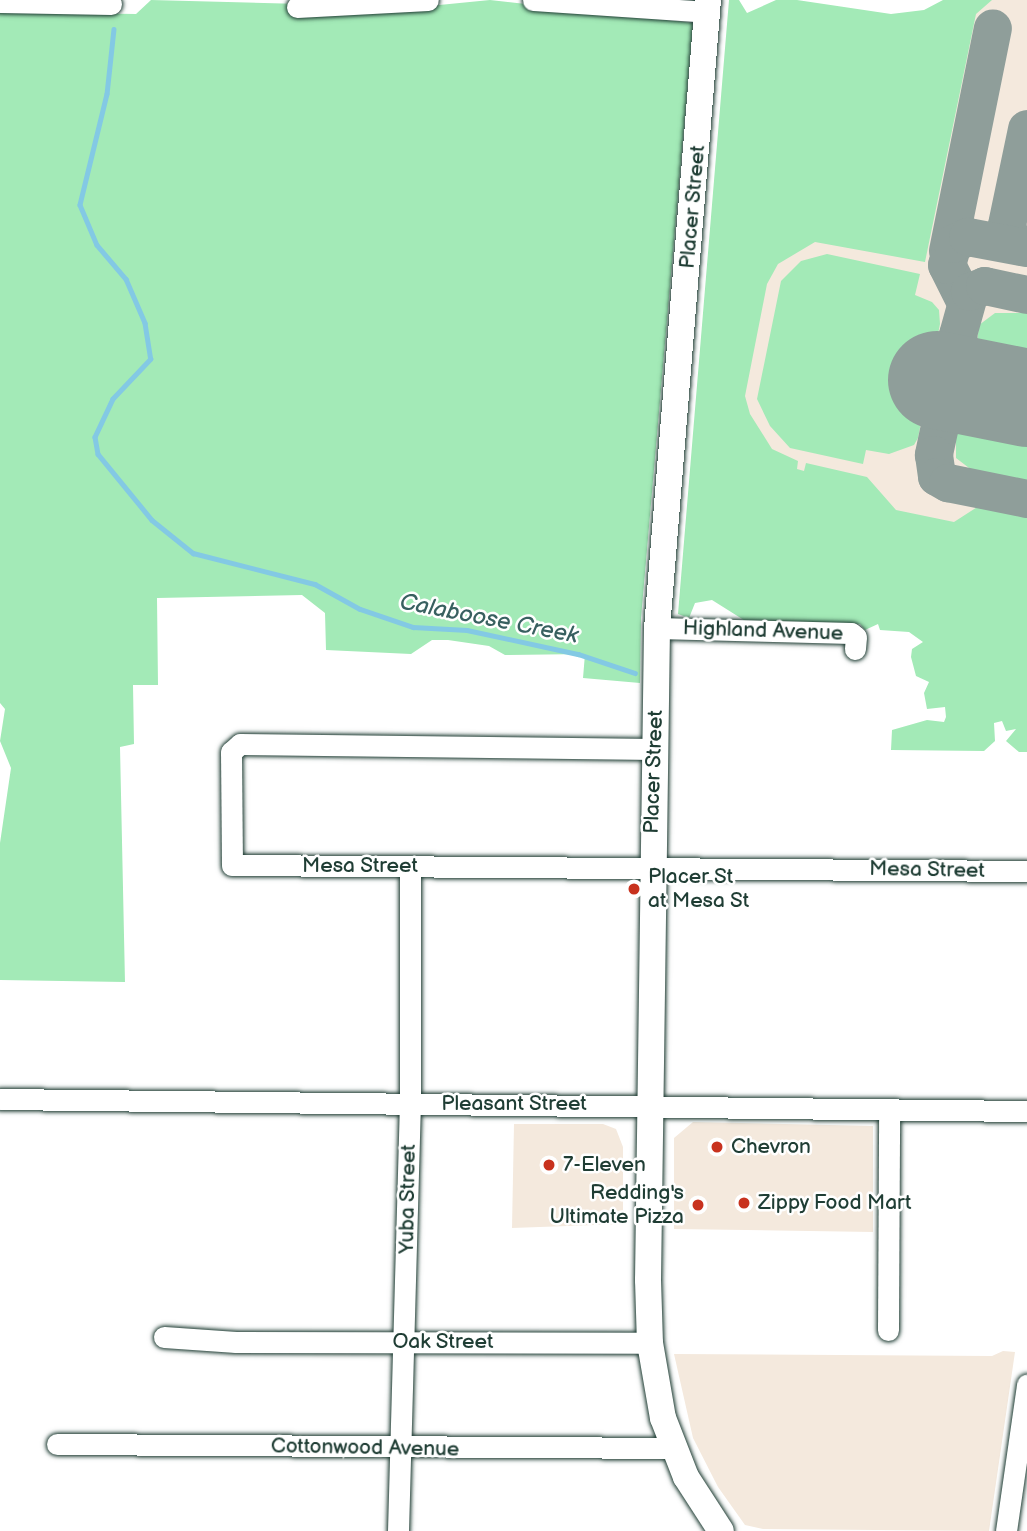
<!DOCTYPE html>
<html>
<head>
<meta charset="utf-8">
<style>
	body { margin:0 }
	#map { position:relative; width:1027px; height:1531px; overflow:hidden; background:#fff; font-family:"Balsamiq Sans",sans-serif }
	div>[style] { position:absolute }
	.built>* { inset:0; background:#f4e9dd }
	.green>* { inset:0; background:#a3eab7 }
	.stream>* { height:4.5px; margin:-2.25px; padding:0 2.25px; transform-origin:2.25px; border-radius:2.25px; background:#83c9e4 }
	.taxiway>* { height:38px; margin:-19px; padding:0 19px; transform-origin:19px; border-radius:19px; background:#8f9e9a }
	.runway>* { height:98px; margin:-49px; padding:0 49px; transform-origin:49px; border-radius:49px; background:#8f9e9a }
	.roads { filter:drop-shadow(0 0 2px #1f3d34) drop-shadow(0 0 2px #1f3d34) }
	.minor>* { height:21px; margin:-10.5px; padding:0 10.5px; transform-origin:10.5px; border-radius:10.5px; background:#fff }
	.major>* { height:26px; margin:-13px; padding:0 13px; transform-origin:13px; border-radius:13px; background:#fff }
	.dots>* { width:19px; height:19px; translate:-50% -50%; box-sizing:border-box; border:4px solid #fff; border-radius:50% }
	span { translate:-50% -50%; white-space:nowrap; text-align:center; line-height:1.15; -webkit-text-stroke:5px #fff; paint-order:stroke }
	.street-label { font-size:21px; color:#1f3d34 }
	.poi-label { font-size:21px; color:#1f3d34 }
	.left { translate:0 -50%; text-align:left }
	.right { translate:-100% -50%; text-align:right }
	.water-label { font-size:23px; color:#386060; font-style:italic }
</style>
</head>
<body>
<div id="map">
	<div class="built">
		<i style="clip-path:polygon(977px 0,1027px 0,1027px 619px,705px 595px,732px 279px)"></i>
		<i style="clip-path:polygon(693px 1122px,873px 1126px,873px 1232px,674px 1229px,674px 1138px)"></i>
		<i style="clip-path:polygon(514px 1124px,603px 1124px,616px 1129px,623px 1147px,623px 1224px,512px 1228px)"></i>
		<i style="clip-path:polygon(1003px 1351px,1015px 1352px,989px 1531px,763px 1529px,745px 1525px,718px 1487px,693px 1438px,674px 1354px,992px 1356px)"></i>
	</div>
	<div class="green">
		<i style="clip-path:polygon(151px 0,419px 7px,490px 0,693px 23px,641px 618px,640px 683px,583px 678px,585px 654px,505px 655px,489px 646px,448px 640px,432px 640px,411px 654px,326px 650px,325px 613px,302px 595px,157px 598px,158px 685px,133px 685px,134px 744px,120px 747px,125px 982px,0 980px,0 843px,11px 768px,0 741px,5px 709px,0 703px,0 12px,136px 14px)"></i>
		<i style="clip-path:polygon(729px 0,739px 0,747px 13px,776px 0,797px 0,891px 14px,924px 10px,943px 0,992px 0,976px 14px,925px 262px,815px 242px,778px 264px,767px 284px,745px 396px,750px 414px,772px 449px,798px 461px,797px 469px,804px 471px,806px 463px,867px 477px,896px 510px,954px 522px,985px 502px,1027px 509px,1027px 752px,1019px 752px,1006px 741px,1016px 729px,1006px 731px,1002px 721px,994px 723px,995px 741px,984px 751px,891px 750px,892px 730px,927px 720px,944px 722px,946px 717px,945px 707px,927px 709px,924px 693px,929px 682px,916px 676px,911px 657px,912px 649px,923px 642px,909px 632px,880px 630px,878px 624px,865px 630px,860px 624px,747px 622px,712px 600px,695px 603px,689px 618px,678px 614px)"></i>
		<i style="clip-path:polygon(827px 254px,920px 274px,915px 295px,932px 302px,939px 310px,940px 324px,918px 438px,914px 445px,889px 454px,866px 450px,863px 464px,790px 448px,770px 426px,757px 399px,781px 281px,801px 261px)"></i>
		<i style="clip-path:polygon(995px 313px,1027px 313px,1027px 364px,990px 356px,977px 343px,979px 325px)"></i>
		<i style="clip-path:polygon(978px 421px,1027px 432px,1027px 489px,974px 478px,973px 471px,956px 458px,956px 434px)"></i>
	</div>
	<div class="stream">
		<i style="left:114px;top:29px;width:65px;rotate:96.1deg"></i>
		<i style="left:107px;top:94px;width:114px;rotate:103.7deg"></i>
		<i style="left:80px;top:205px;width:43px;rotate:67deg"></i>
		<i style="left:97px;top:245px;width:45px;rotate:49.5deg"></i>
		<i style="left:126px;top:279px;width:48px;rotate:66.6deg"></i>
		<i style="left:145px;top:323px;width:36px;rotate:81deg"></i>
		<i style="left:151px;top:359px;width:55px;rotate:133.5deg"></i>
		<i style="left:113px;top:399px;width:42px;rotate:115.3deg"></i>
		<i style="left:95px;top:437px;width:17px;rotate:80deg"></i>
		<i style="left:98px;top:454px;width:85px;rotate:50.7deg"></i>
		<i style="left:152px;top:520px;width:53px;rotate:38.8deg"></i>
		<i style="left:193px;top:553px;width:126px;rotate:14.3deg"></i>
		<i style="left:315px;top:584px;width:51px;rotate:29.1deg"></i>
		<i style="left:360px;top:609px;width:56px;rotate:18.8deg"></i>
		<i style="left:413px;top:627px;width:54px;rotate:3.2deg"></i>
		<i style="left:467px;top:630px;width:114px;rotate:12.2deg"></i>
		<i style="left:578px;top:654px;width:60px;rotate:18.4deg"></i>
	</div>
	<div class="taxiway">
		<i style="left:1022px;top:247px;width:16px;rotate:-140deg"></i>
		<i style="left:1010px;top:237px;width:12px;rotate:-104deg"></i>
		<i style="left:1007px;top:225px;width:98px;rotate:-78.2deg"></i>
		<i style="left:948px;top:251px;width:227px;rotate:-78.6deg"></i>
		<i style="left:965px;top:301px;width:40px;rotate:-116.6deg"></i>
		<i style="left:947px;top:265px;width:22px;rotate:-74deg"></i>
		<i style="left:953px;top:244px;width:17px;rotate:-25deg"></i>
		<i style="left:968px;top:237px;width:60px;rotate:10.6deg"></i>
		<i style="left:961px;top:359px;width:24px;rotate:-97deg"></i>
		<i style="left:958px;top:335px;width:45px;rotate:-74.4deg"></i>
		<i style="left:970px;top:292px;width:16px;rotate:-22deg"></i>
		<i style="left:985px;top:286px;width:43px;rotate:12.1deg"></i>
		<i style="left:995px;top:394px;width:33px;rotate:12deg"></i>
		<i style="left:951px;top:408px;width:21px;rotate:121deg"></i>
		<i style="left:940px;top:426px;width:30px;rotate:102deg"></i>
		<i style="left:934px;top:455px;width:22px;rotate:82deg"></i>
		<i style="left:937px;top:477px;width:13px;rotate:29deg"></i>
		<i style="left:948px;top:483px;width:81px;rotate:11.4deg"></i>
	</div>
	<div class="runway">
		<i style="left:937px;top:380px;width:92px;rotate:11.3deg"></i>
	</div>
	<div class="roads">
		<div class="minor">
			<i style="left:533px;top:0;width:175px;rotate:3.9deg"></i>
			<i style="left:0;top:2px;width:111px;rotate:1deg"></i>
			<i style="left:297px;top:7px;width:131px;rotate:-3.1deg"></i>
			<i style="left:657px;top:628px;width:194px;rotate:1.5deg"></i>
			<i style="left:851px;top:633px;width:6px;rotate:39deg"></i>
			<i style="left:856px;top:637px;width:12px;rotate:95deg"></i>
			<i style="left:655px;top:749px;width:415px;rotate:-179.3deg"></i>
			<i style="left:240px;top:744px;width:12px;rotate:138deg"></i>
			<i style="left:231px;top:752px;width:113px;rotate:89.5deg"></i>
			<i style="left:232px;top:865px;width:795px;rotate:0.43deg"></i>
			<i style="left:0;top:1099px;width:1027px;rotate:0.67deg"></i>
			<i style="left:888px;top:1330px;width:221px;rotate:-89.7deg"></i>
			<i style="left:164px;top:1337px;width:72px;rotate:4deg"></i>
			<i style="left:236px;top:1342px;width:414px;rotate:0.1deg"></i>
			<i style="left:57px;top:1444px;width:616px;rotate:0.37deg"></i>
			<i style="left:398px;top:1531px;width:427px;rotate:-88.4deg"></i>
			<i style="left:410px;top:1104px;width:238px;rotate:-90deg"></i>
			<i style="left:1006px;top:1531px;width:148px;rotate:-81.8deg"></i>
		</div>
		<div class="major">
			<i style="left:708px;top:0;width:630px;rotate:94.64deg"></i>
			<i style="left:657px;top:628px;width:652px;rotate:90.79deg"></i>
			<i style="left:648px;top:1280px;width:63px;rotate:88.2deg"></i>
			<i style="left:650px;top:1343px;width:76px;rotate:80.2deg"></i>
			<i style="left:663px;top:1418px;width:63px;rotate:68.7deg"></i>
			<i style="left:686px;top:1477px;width:64px;rotate:57.1deg"></i>
		</div>
	</div>
	<div class="dots">
		<i style="left:634px;top:889px;background:#c8321e"></i>
		<i style="left:717px;top:1147px;background:#c8321e"></i>
		<i style="left:549px;top:1165px;background:#c8321e"></i>
		<i style="left:744px;top:1203px;background:#c8321e"></i>
		<i style="left:698px;top:1205px;background:#c8321e"></i>
	</div>
	<div class="street-label">
		<span style="left:693px;top:207px;rotate:-85deg">Placer Street</span>
		<span style="left:763px;top:631px;rotate:2deg">Highland Avenue</span>
		<span style="left:654px;top:772px;rotate:-88deg">Placer Street</span>
		<span style="left:360px;top:866px">Mesa Street</span>
		<span style="left:927px;top:870px;rotate:1deg">Mesa Street</span>
		<span style="left:514px;top:1104px">Pleasant Street</span>
		<span style="left:408px;top:1199px;rotate:-89deg">Yuba Street</span>
		<span style="left:443px;top:1342px">Oak Street</span>
		<span style="left:365px;top:1448px;rotate:1deg">Cottonwood Avenue</span>
	</div>
	<div class="poi-label">
		<span class="left" style="left:648px;top:889px">Placer St<br>at Mesa St</span>
		<span class="left" style="left:731px;top:1147px">Chevron</span>
		<span class="left" style="left:563px;top:1165px">7-Eleven</span>
		<span class="right" style="left:684px;top:1205px">Redding's<br>Ultimate Pizza</span>
		<span class="left" style="left:758px;top:1203px">Zippy Food Mart</span>
	</div>
	<div class="water-label">
		<span style="left:489px;top:619px;rotate:11deg">Calaboose Creek</span>
	</div>
</div>
</body>
</html>
